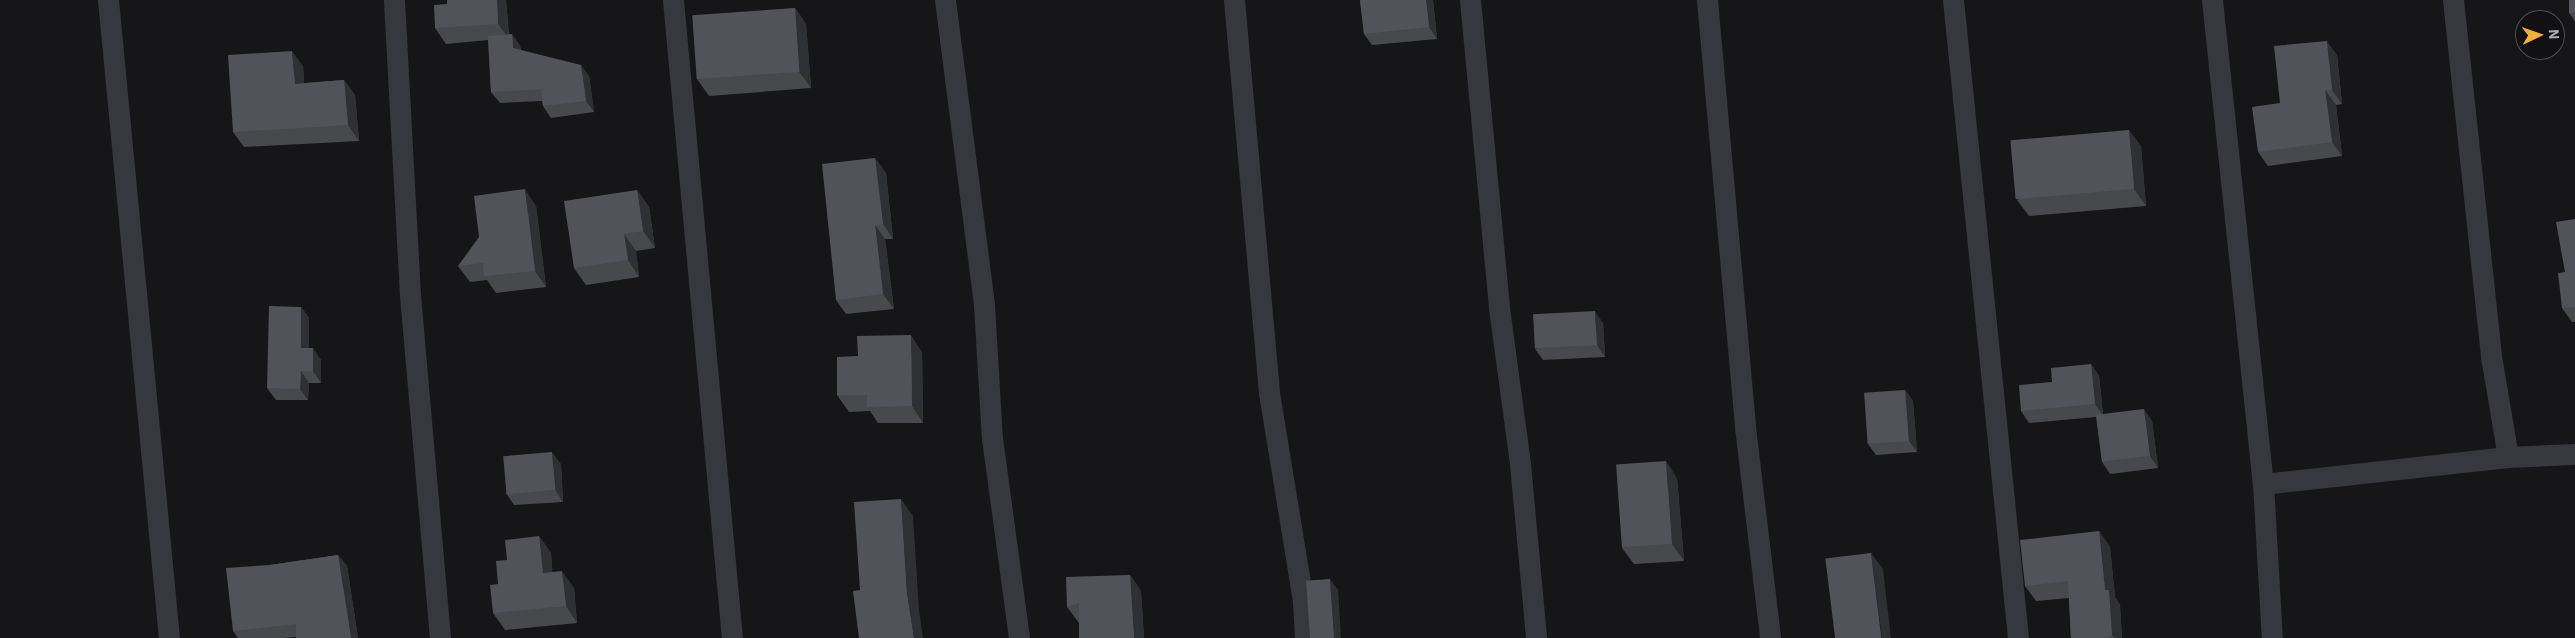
<!DOCTYPE html>
<html>
<head>
<meta charset="utf-8">
<style>
	body { margin:0 }
	#map { position:relative; width:2575px; height:638px; overflow:hidden; background:#161618; font-family:"IBM Plex Sans",sans-serif }
	div>[style] { position:absolute }
	.street>* { height:21px; margin:-10.5px; padding:0 10.5px; transform-origin:10.5px; border-radius:10.5px; background:#37383d }
	.wall>* { inset:0; background:#47494d }
	.shaded-wall>* { inset:0; background:#2f3033 }
	.building>* { inset:0; background:#525359; transform-origin:0 0 }
	span { translate:-50% -50%; white-space:nowrap; text-align:center; line-height:1.15; -webkit-text-stroke:4px #111113; paint-order:stroke }
	.north { position:absolute; left:2515px; top:10px; width:50px; height:50px; box-sizing:border-box; background:#111113; border:1px solid #4d4f55; border-radius:50%; rotate:87deg; font-size:14px; font-weight:700; line-height:20px; text-align:center; color:#a8adb8 }
	.north::after { content:''; display:block; margin:auto; width:18px; height:22px; background:#f2b134; clip-path:polygon(50% 0,100% 100%,50% 72%,0 100%) }
</style>
</head>
<body>
<div id="map">
	<div class="street">
		<i style="left:108px;top:0;width:641px;rotate:84.54deg"></i>
		<i style="left:394px;top:0;width:295px;rotate:86.9deg"></i>
		<i style="left:410px;top:295px;width:344px;rotate:85deg"></i>
		<i style="left:673px;top:0;width:641px;rotate:84.72deg"></i>
		<i style="left:945px;top:0;width:307px;rotate:82.7deg"></i>
		<i style="left:984px;top:305px;width:133px;rotate:86.6deg"></i>
		<i style="left:992px;top:438px;width:202px;rotate:82.3deg"></i>
		<i style="left:1234px;top:0;width:395px;rotate:84.9deg"></i>
		<i style="left:1269px;top:393px;width:211px;rotate:80.7deg"></i>
		<i style="left:1303px;top:601px;width:37px;rotate:87deg"></i>
		<i style="left:1470px;top:0;width:309px;rotate:84.6deg"></i>
		<i style="left:1499px;top:308px;width:157px;rotate:82.3deg"></i>
		<i style="left:1520px;top:464px;width:175px;rotate:84.7deg"></i>
		<i style="left:1707px;top:0;width:429px;rotate:84.9deg"></i>
		<i style="left:1745px;top:427px;width:212px;rotate:83.2deg"></i>
		<i style="left:1953px;top:0;width:641px;rotate:84.18deg"></i>
		<i style="left:2212px;top:0;width:487px;rotate:84deg"></i>
		<i style="left:2263px;top:484px;width:154px;rotate:86.7deg"></i>
		<i style="left:2453px;top:0;width:364px;rotate:83.9deg"></i>
		<i style="left:2492px;top:362px;width:96px;rotate:80.4deg"></i>
		<i style="left:2263px;top:484px;width:246px;rotate:-6.3deg"></i>
		<i style="left:2508px;top:457px;width:67px;rotate:-2.6deg"></i>
	</div>
	<div class="wall">
		<i style="clip-path:polygon(447px 0,506px 0,509px 34px,512px 34px,520px 46px,521px 50px,589px 76px,594px 112px,551px 118px,543px 106px,542px 101px,500px 103px,491px 92px,488px 40px,446px 44px,435px 28px,447px 4px)"></i>
		<i style="clip-path:polygon(1360px 0,1433px 0,1437px 39px,1372px 45px,1364px 34px)"></i>
		<i style="clip-path:polygon(2575px 0,2575px 21px,2569px 13px)"></i>
		<i style="clip-path:polygon(795px 8px,806px 24px,811px 88px,709px 96px,697px 79px)"></i>
		<i style="clip-path:polygon(2337px 55px,2342px 104px,2336px 105px,2342px 156px,2268px 166px,2258px 152px,2280px 103px)"></i>
		<i style="clip-path:polygon(303px 66px,304px 83px,344px 80px,355px 95px,359px 141px,244px 147px,233px 132px)"></i>
		<i style="clip-path:polygon(2141px 146px,2146px 206px,2029px 216px,2017px 200px)"></i>
		<i style="clip-path:polygon(875px 158px,886px 173px,893px 239px,885px 239px,894px 309px,846px 314px,836px 300px)"></i>
		<i style="clip-path:polygon(637px 190px,649px 207px,655px 248px,636px 251px,639px 277px,586px 285px,574px 268px)"></i>
		<i style="clip-path:polygon(536px 206px,546px 287px,496px 293px,487px 280px,470px 282px,458px 266px)"></i>
		<i style="clip-path:polygon(2575px 219px,2575px 322px,2572px 322px,2562px 308px,2565px 272px)"></i>
		<i style="clip-path:polygon(301px 307px,309px 318px,309px 348px,321px 360px,321px 383px,309px 383px,308px 400px,276px 400px,267px 388px)"></i>
		<i style="clip-path:polygon(1603px 323px,1605px 357px,1543px 360px,1535px 349px)"></i>
		<i style="clip-path:polygon(922px 352px,923px 423px,878px 423px,870px 411px,849px 412px,837px 395px,858px 356px)"></i>
		<i style="clip-path:polygon(2091px 364px,2099px 376px,2103px 414px,2152px 421px,2158px 468px,2110px 474px,2102px 462px,2096px 417px,2029px 423px,2021px 411px,2052px 382px)"></i>
		<i style="clip-path:polygon(1905px 390px,1913px 401px,1917px 452px,1876px 455px,1868px 444px)"></i>
		<i style="clip-path:polygon(561px 464px,563px 502px,514px 505px,506px 493px)"></i>
		<i style="clip-path:polygon(1677px 478px,1684px 561px,1634px 564px,1622px 548px)"></i>
		<i style="clip-path:polygon(2099px 531px,2110px 547px,2115px 597px,2120px 605px,2122px 638px,2071px 638px,2069px 598px,2036px 601px,2025px 586px)"></i>
		<i style="clip-path:polygon(539px 536px,551px 553px,552px 572px,574px 588px,577px 623px,505px 630px,493px 613px,498px 584px,507px 560px)"></i>
		<i style="clip-path:polygon(338px 555px,347px 566px,358px 638px,296px 638px,296px 637px,283px 638px,238px 638px,233px 631px,270px 565px)"></i>
		<i style="clip-path:polygon(1130px 575px,1141px 591px,1144px 638px,1079px 638px,1079px 623px,1067px 607px)"></i>
	</div>
	<div class="shaded-wall">
		<i style="clip-path:polygon(497px 0,506px 0,509px 39px,498px 24px)"></i>
		<i style="clip-path:polygon(1426px 0,1433px 0,1437px 39px,1429px 27px)"></i>
		<i style="clip-path:polygon(795px 8px,806px 24px,811px 88px,799px 72px)"></i>
		<i style="clip-path:polygon(512px 34px,520px 46px,521px 60px,513px 48px)"></i>
		<i style="clip-path:polygon(2327px 41px,2337px 55px,2342px 104px,2332px 90px)"></i>
		<i style="clip-path:polygon(292px 51px,303px 66px,305px 99px,295px 84px)"></i>
		<i style="clip-path:polygon(581px 65px,589px 76px,594px 112px,586px 101px)"></i>
		<i style="clip-path:polygon(344px 80px,355px 95px,359px 141px,348px 125px)"></i>
		<i style="clip-path:polygon(2325px 90px,2336px 105px,2342px 156px,2332px 142px)"></i>
		<i style="clip-path:polygon(2129px 130px,2141px 146px,2146px 206px,2134px 189px)"></i>
		<i style="clip-path:polygon(875px 158px,886px 173px,893px 239px,883px 224px)"></i>
		<i style="clip-path:polygon(525px 189px,536px 206px,546px 287px,535px 271px)"></i>
		<i style="clip-path:polygon(637px 190px,649px 207px,655px 248px,643px 231px)"></i>
		<i style="clip-path:polygon(875px 225px,885px 239px,894px 309px,883px 294px)"></i>
		<i style="clip-path:polygon(624px 234px,636px 251px,639px 277px,628px 260px)"></i>
		<i style="clip-path:polygon(301px 307px,309px 318px,309px 360px,301px 348px)"></i>
		<i style="clip-path:polygon(1595px 311px,1603px 323px,1605px 357px,1597px 345px)"></i>
		<i style="clip-path:polygon(911px 335px,922px 352px,923px 423px,912px 406px)"></i>
		<i style="clip-path:polygon(313px 348px,321px 360px,321px 383px,313px 371px)"></i>
		<i style="clip-path:polygon(2091px 364px,2099px 376px,2103px 416px,2095px 404px)"></i>
		<i style="clip-path:polygon(301px 371px,309px 383px,308px 400px,300px 389px)"></i>
		<i style="clip-path:polygon(1905px 390px,1913px 401px,1917px 452px,1909px 441px)"></i>
		<i style="clip-path:polygon(2144px 409px,2152px 421px,2158px 468px,2150px 456px)"></i>
		<i style="clip-path:polygon(552px 452px,561px 464px,563px 502px,555px 490px)"></i>
		<i style="clip-path:polygon(1666px 461px,1677px 478px,1684px 561px,1672px 544px)"></i>
		<i style="clip-path:polygon(901px 499px,913px 516px,919px 610px,923px 638px,914px 638px,907px 593px)"></i>
		<i style="clip-path:polygon(2099px 531px,2110px 547px,2115px 597px,2120px 605px,2122px 638px,2114px 638px,2112px 635px,2105px 590px)"></i>
		<i style="clip-path:polygon(539px 536px,551px 553px,554px 590px,543px 573px)"></i>
		<i style="clip-path:polygon(1871px 553px,1883px 569px,1891px 638px,1882px 638px)"></i>
		<i style="clip-path:polygon(338px 555px,347px 566px,358px 638px,351px 638px)"></i>
		<i style="clip-path:polygon(562px 571px,574px 588px,577px 623px,566px 606px)"></i>
		<i style="clip-path:polygon(1130px 575px,1141px 591px,1144px 638px,1134px 638px)"></i>
		<i style="clip-path:polygon(1330px 579px,1338px 590px,1341px 638px,1334px 638px)"></i>
	</div>
	<div class="building">
		<i style="clip-path:polygon(447px 0,497px 0,498px 24px,435px 28px,434px 5px,447px 4px)"></i>
		<i style="clip-path:polygon(1360px 0,1426px 0,1429px 27px,1364px 34px)"></i>
		<i style="left:2569px;top:0;width:6px;height:13px"></i>
		<i style="left:795px;top:8px;width:64px;height:103px;rotate:86deg"></i>
		<i style="clip-path:polygon(512px 34px,513px 48px,581px 65px,586px 101px,543px 106px,541px 89px,491px 92px,488px 36px)"></i>
		<i style="clip-path:polygon(2327px 41px,2332px 90px,2325px 90px,2332px 142px,2258px 152px,2252px 107px,2280px 103px,2274px 46px)"></i>
		<i style="clip-path:polygon(292px 51px,295px 84px,344px 80px,348px 125px,233px 132px,228px 55px)"></i>
		<i style="left:2129px;top:130px;width:59px;height:119px;rotate:85deg"></i>
		<i style="clip-path:polygon(875px 158px,883px 224px,875px 225px,883px 294px,836px 300px,822px 164px)"></i>
		<i style="clip-path:polygon(525px 189px,535px 271px,484px 276px,483px 263px,458px 266px,479px 237px,474px 196px)"></i>
		<i style="clip-path:polygon(637px 190px,643px 231px,624px 234px,628px 260px,574px 268px,564px 201px)"></i>
		<i style="clip-path:polygon(2575px 219px,2575px 307px,2562px 308px,2558px 273px,2565px 272px,2556px 222px)"></i>
		<i style="clip-path:polygon(269px 306px,301px 307px,301px 348px,313px 348px,313px 371px,301px 371px,300px 389px,267px 388px)"></i>
		<i style="left:1595px;top:311px;width:34px;height:62px;rotate:87deg"></i>
		<i style="clip-path:polygon(911px 335px,912px 406px,867px 407px,867px 395px,837px 395px,837px 357px,858px 356px,857px 336px)"></i>
		<i style="clip-path:polygon(2091px 364px,2095px 404px,2021px 411px,2019px 385px,2052px 382px,2051px 368px)"></i>
		<i style="left:1905px;top:390px;width:51px;height:41px;rotate:86deg"></i>
		<i style="left:2144px;top:409px;width:47px;height:48px;rotate:83deg"></i>
		<i style="left:552px;top:452px;width:38px;height:49px;rotate:85deg"></i>
		<i style="left:1666px;top:461px;width:83px;height:50px;rotate:86deg"></i>
		<i style="clip-path:polygon(901px 499px,907px 593px,914px 638px,859px 638px,853px 591px,860px 590px,854px 502px)"></i>
		<i style="clip-path:polygon(2099px 531px,2105px 590px,2109px 590px,2112px 635px,2109px 636px,2109px 638px,2071px 638px,2068px 581px,2025px 586px,2020px 540px)"></i>
		<i style="clip-path:polygon(539px 536px,543px 573px,562px 571px,566px 606px,493px 613px,490px 585px,498px 584px,496px 561px,507px 560px,505px 540px)"></i>
		<i style="left:1871px;top:553px;width:86px;height:46px;rotate:83deg"></i>
		<i style="clip-path:polygon(338px 555px,351px 638px,296px 638px,296px 624px,233px 631px,226px 568px,270px 565px)"></i>
		<i style="clip-path:polygon(1130px 575px,1134px 638px,1079px 638px,1079px 603px,1067px 607px,1066px 577px)"></i>
		<i style="left:1330px;top:579px;width:59px;height:24px;rotate:86deg"></i>
	</div>
	<div class="north">N</div>
</div>
</body>
</html>
